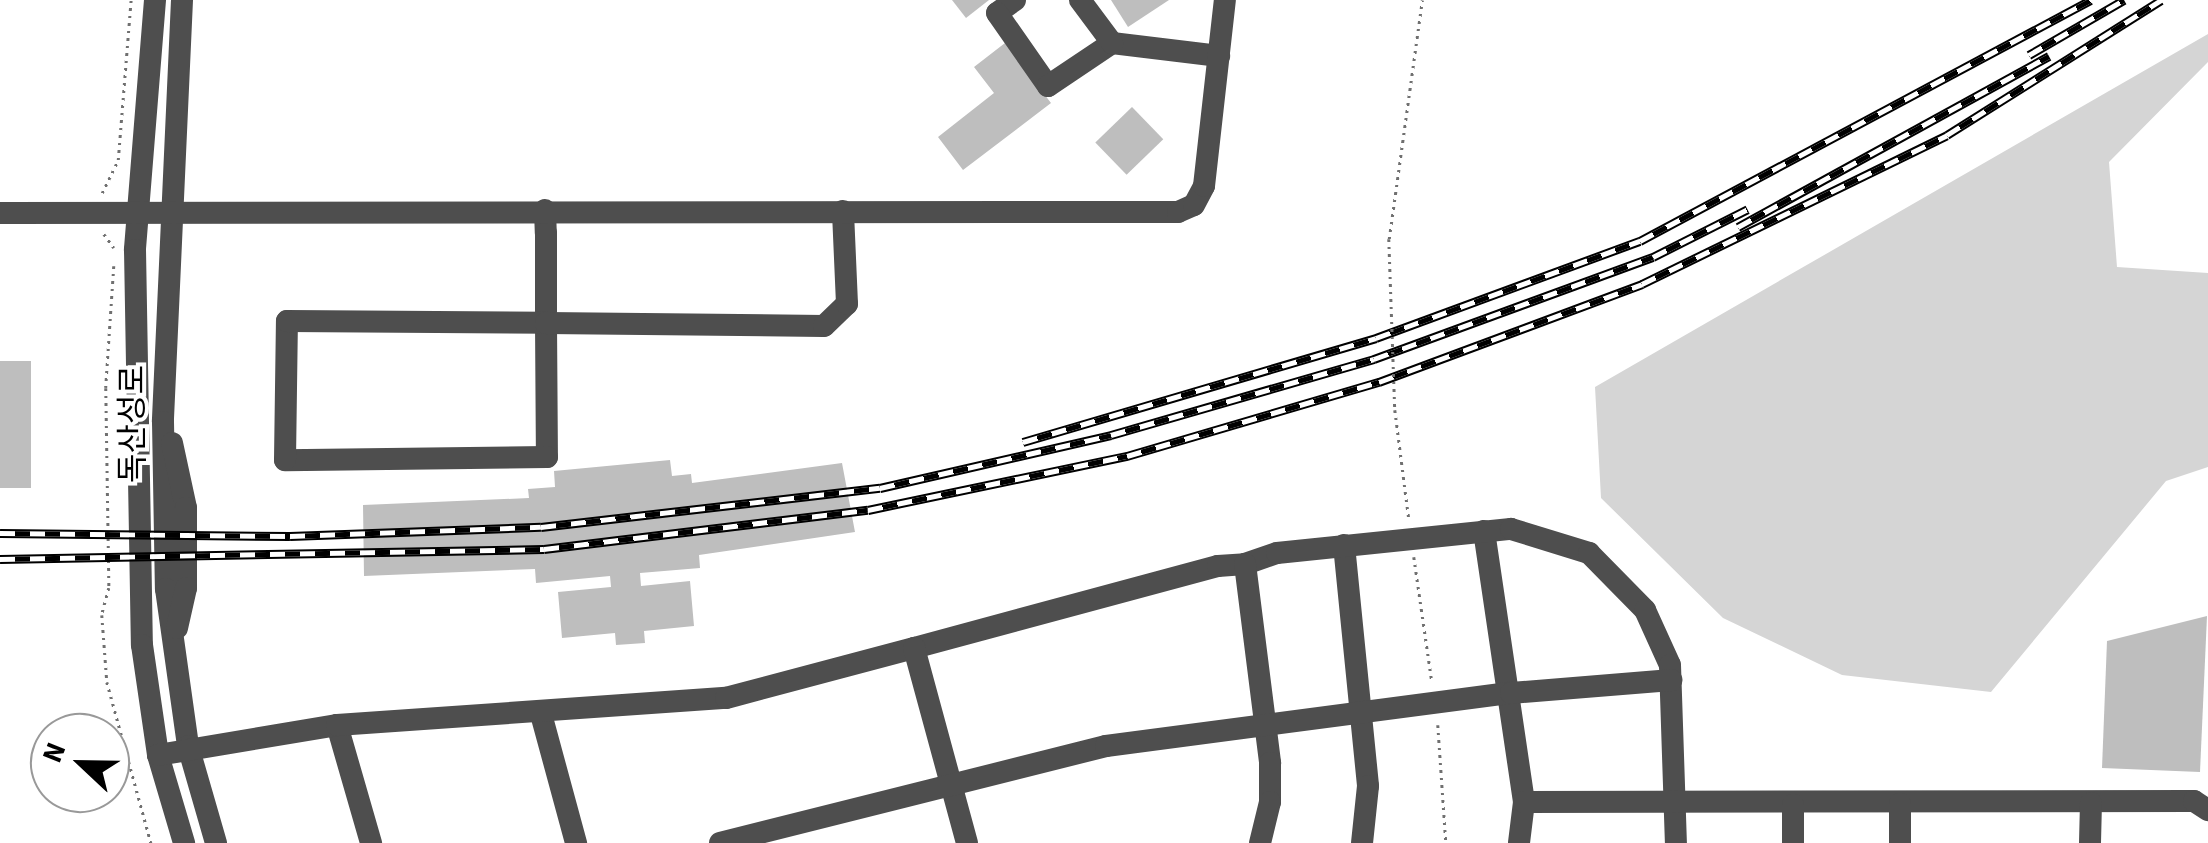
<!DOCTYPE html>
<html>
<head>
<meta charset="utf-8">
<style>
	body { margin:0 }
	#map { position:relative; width:2208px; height:843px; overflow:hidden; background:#fff; font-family:"Source Sans 3","Noto Sans KR",sans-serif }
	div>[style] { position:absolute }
	.green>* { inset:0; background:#d5d5d5 }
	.building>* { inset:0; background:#bebebe; transform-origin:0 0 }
	.path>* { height:2.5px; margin-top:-1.25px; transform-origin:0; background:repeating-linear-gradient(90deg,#707070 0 2.5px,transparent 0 7.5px) }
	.minor>* { height:22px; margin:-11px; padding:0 11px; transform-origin:11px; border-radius:11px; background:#4e4e4e }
	.rail>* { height:9px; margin-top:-4.5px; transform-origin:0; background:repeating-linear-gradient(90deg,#fff 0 15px,#000 0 30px); box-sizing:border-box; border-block:2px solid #000 }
	.path-bridge>* { height:2.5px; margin-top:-1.25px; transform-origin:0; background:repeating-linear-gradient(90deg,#707070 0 2.5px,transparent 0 7.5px) }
	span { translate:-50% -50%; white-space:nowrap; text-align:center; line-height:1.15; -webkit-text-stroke:8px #fff; paint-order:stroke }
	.street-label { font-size:32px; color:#000 }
	.north { position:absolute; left:30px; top:713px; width:100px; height:100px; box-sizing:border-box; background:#fff; border:2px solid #999; border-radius:50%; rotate:292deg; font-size:28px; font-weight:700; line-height:40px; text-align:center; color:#000 }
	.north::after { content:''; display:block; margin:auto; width:35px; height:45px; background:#000; clip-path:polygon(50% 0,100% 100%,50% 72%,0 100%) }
</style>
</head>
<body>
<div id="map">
	<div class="green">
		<i style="clip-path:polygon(2208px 34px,2208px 62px,2109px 162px,2117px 267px,2208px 273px,2208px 467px,2166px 481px,1991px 692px,1842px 675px,1723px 618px,1601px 498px,1595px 387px)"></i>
	</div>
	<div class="building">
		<i style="clip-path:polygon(952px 0,989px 0,966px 18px)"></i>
		<i style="clip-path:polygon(1111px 0,1169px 0,1128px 27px)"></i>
		<i style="clip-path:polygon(1005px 43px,1051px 103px,963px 170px,938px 137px,994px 93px,974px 67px)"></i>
		<i style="left:1132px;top:107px;width:45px;height:51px;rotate:46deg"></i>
		<i style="left:0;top:361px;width:31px;height:127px"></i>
		<i style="clip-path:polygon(670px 460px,672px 476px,691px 474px,692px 483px,842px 463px,855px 532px,699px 555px,700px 568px,640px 573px,641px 586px,690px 581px,694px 626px,644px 631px,645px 643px,616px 645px,615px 633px,562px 638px,558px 592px,611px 587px,610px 576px,536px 583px,535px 569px,364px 576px,363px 505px,529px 498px,528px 489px,555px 487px,554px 471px)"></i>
		<i style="clip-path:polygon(2207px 616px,2200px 772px,2102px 768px,2107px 641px)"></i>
	</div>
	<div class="path">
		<i style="left:102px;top:193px;width:37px;rotate:-64deg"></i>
		<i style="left:118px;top:160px;width:161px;rotate:-85.4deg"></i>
		<i style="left:104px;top:234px;width:17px;rotate:54deg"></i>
		<i style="left:1389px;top:239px;width:241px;rotate:-82.1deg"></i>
		<i style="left:114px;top:266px;width:122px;rotate:93.8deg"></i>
		<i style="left:106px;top:388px;width:200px;rotate:89.1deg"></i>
		<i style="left:109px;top:588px;width:28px;rotate:105deg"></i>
		<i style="left:102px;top:615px;width:67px;rotate:85.7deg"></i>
		<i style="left:107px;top:682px;width:167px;rotate:74.7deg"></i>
		<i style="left:1395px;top:410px;width:110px;rotate:82.7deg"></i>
		<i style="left:1414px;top:557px;width:126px;rotate:81.8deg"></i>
		<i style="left:1438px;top:725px;width:118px;rotate:86.1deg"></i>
	</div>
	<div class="minor">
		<i style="left:155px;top:0;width:251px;rotate:94.6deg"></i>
		<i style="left:135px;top:250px;width:395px;rotate:89deg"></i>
		<i style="left:142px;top:645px;width:111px;rotate:81.7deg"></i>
		<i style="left:158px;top:755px;width:92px;rotate:73.5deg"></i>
		<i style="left:182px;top:0;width:422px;rotate:92.6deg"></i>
		<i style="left:163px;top:422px;width:167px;rotate:89deg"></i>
		<i style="left:166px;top:589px;width:159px;rotate:82deg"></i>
		<i style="left:188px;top:746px;width:101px;rotate:73.9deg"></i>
		<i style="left:1015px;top:0;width:22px;rotate:144deg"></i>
		<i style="left:997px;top:13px;width:89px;rotate:55.1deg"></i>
		<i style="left:1048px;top:86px;width:77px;rotate:-33.9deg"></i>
		<i style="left:1112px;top:43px;width:108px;rotate:6.9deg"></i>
		<i style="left:1080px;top:0;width:54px;rotate:53.3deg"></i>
		<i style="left:545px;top:210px;width:23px;rotate:88deg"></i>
		<i style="left:546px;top:233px;width:90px;rotate:90deg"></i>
		<i style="left:546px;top:323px;width:134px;rotate:89.6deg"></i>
		<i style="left:547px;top:457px;width:262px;rotate:179.3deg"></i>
		<i style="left:285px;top:460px;width:139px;rotate:-89.2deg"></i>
		<i style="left:287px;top:321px;width:259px;rotate:0.4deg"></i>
		<i style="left:546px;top:323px;width:278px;rotate:0.6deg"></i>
		<i style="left:824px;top:326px;width:32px;rotate:-44deg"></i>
		<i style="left:847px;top:304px;width:93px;rotate:-92.5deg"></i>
		<i style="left:0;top:213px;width:1178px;rotate:-0.05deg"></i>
		<i style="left:1178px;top:212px;width:17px;rotate:-24deg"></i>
		<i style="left:1194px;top:205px;width:21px;rotate:-62deg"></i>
		<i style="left:1204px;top:186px;width:187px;rotate:-83.6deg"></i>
		<i style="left:172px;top:443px;width:66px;rotate:77.8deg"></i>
		<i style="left:186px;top:508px;width:80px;rotate:90deg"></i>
		<i style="left:186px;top:588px;width:41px;rotate:102.7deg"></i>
		<i style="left:1484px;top:531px;width:274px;rotate:81.6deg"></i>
		<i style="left:1524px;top:802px;width:41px;rotate:97deg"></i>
		<i style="left:1344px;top:545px;width:242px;rotate:84.3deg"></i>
		<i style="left:1368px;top:786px;width:57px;rotate:96deg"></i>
		<i style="left:1245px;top:564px;width:34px;rotate:-19deg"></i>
		<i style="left:1277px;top:553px;width:235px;rotate:-5.9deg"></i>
		<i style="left:1511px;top:529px;width:82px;rotate:17.1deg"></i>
		<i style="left:1589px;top:553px;width:80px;rotate:45.5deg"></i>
		<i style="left:1645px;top:610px;width:60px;rotate:65.6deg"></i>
		<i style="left:1670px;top:665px;width:178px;rotate:88.1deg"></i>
		<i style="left:914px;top:648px;width:315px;rotate:-15.1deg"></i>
		<i style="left:1218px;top:566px;width:27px;rotate:-4deg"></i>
		<i style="left:1245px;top:564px;width:201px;rotate:82.8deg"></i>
		<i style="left:1270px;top:763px;width:39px;rotate:90deg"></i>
		<i style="left:1270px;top:802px;width:42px;rotate:103.7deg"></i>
		<i style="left:541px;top:714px;width:134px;rotate:74.8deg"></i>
		<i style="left:337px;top:725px;width:123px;rotate:73.9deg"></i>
		<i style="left:158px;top:755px;width:181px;rotate:-9.5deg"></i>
		<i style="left:337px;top:725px;width:390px;rotate:-4deg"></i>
		<i style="left:726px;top:698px;width:195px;rotate:-14.9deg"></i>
		<i style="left:914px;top:648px;width:202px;rotate:74.8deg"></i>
		<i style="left:1524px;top:802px;width:670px;rotate:-0.09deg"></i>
		<i style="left:2194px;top:801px;width:17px;rotate:33deg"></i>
		<i style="left:1900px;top:804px;width:39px;rotate:90deg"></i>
		<i style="left:720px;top:843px;width:398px;rotate:-14.1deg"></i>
		<i style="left:1106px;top:746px;width:408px;rotate:-7.5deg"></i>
		<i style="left:1511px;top:693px;width:161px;rotate:-4.6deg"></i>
		<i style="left:1793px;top:843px;width:38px;rotate:-90deg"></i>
		<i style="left:2090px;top:843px;width:40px;rotate:-88.6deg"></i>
	</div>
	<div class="rail">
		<i style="left:2029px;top:55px;width:110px;rotate:-30.1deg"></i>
		<i style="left:1738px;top:227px;width:355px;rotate:-28.8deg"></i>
		<i style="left:1023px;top:442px;width:368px;rotate:-16.4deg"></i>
		<i style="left:1376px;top:338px;width:281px;rotate:-20.2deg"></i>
		<i style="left:1640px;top:241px;width:511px;rotate:-28.12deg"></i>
		<i style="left:0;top:533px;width:290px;rotate:0.6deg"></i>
		<i style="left:290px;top:536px;width:251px;rotate:-2.1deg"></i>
		<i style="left:541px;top:527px;width:341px;rotate:-6.6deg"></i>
		<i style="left:880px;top:488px;width:237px;rotate:-12.9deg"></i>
		<i style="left:1111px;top:435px;width:274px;rotate:-16.1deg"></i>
		<i style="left:1374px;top:359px;width:297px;rotate:-20.1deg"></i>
		<i style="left:1653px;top:257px;width:106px;rotate:-26.8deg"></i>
		<i style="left:0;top:559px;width:544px;rotate:-1.05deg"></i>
		<i style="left:544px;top:549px;width:326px;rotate:-6.9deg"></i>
		<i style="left:868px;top:510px;width:265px;rotate:-11.8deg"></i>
		<i style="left:1127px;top:456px;width:263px;rotate:-16.4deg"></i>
		<i style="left:1379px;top:382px;width:281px;rotate:-20.4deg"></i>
		<i style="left:1642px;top:284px;width:339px;rotate:-26deg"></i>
		<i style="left:1947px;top:135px;width:253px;rotate:-32.2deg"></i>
	</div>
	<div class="path-bridge">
		<i style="left:1389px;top:239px;width:171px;rotate:88deg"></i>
	</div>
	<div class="street-label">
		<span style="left:133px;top:424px;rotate:-90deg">독산성로</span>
	</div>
	<div class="north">N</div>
</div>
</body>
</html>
